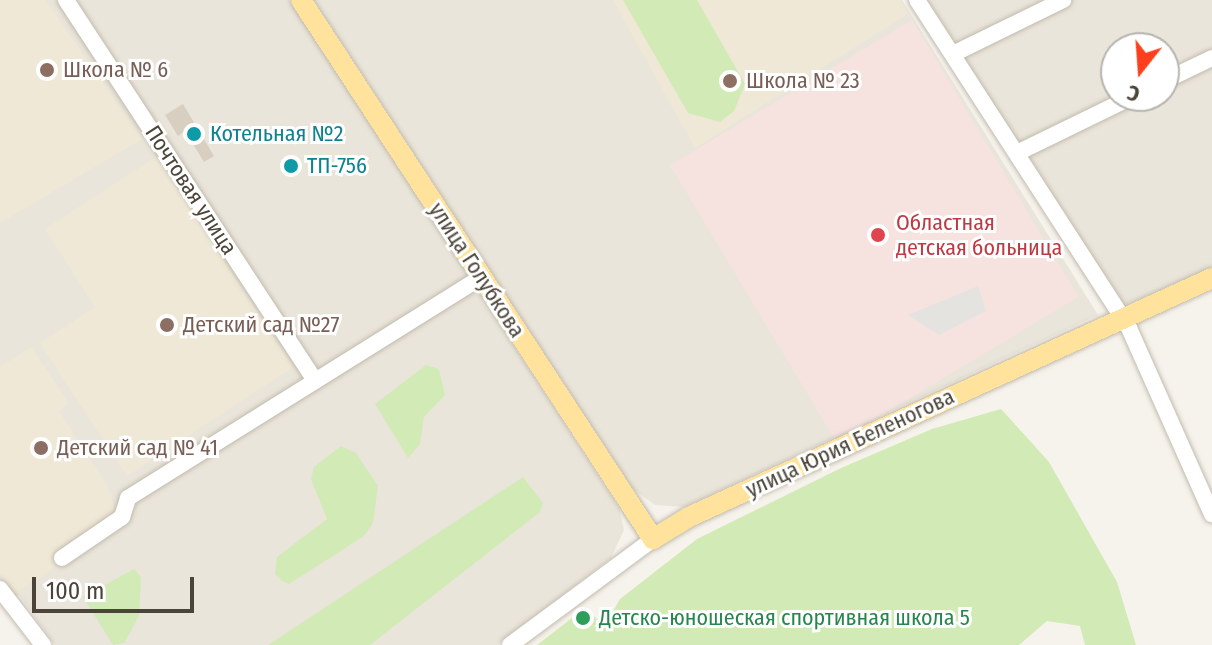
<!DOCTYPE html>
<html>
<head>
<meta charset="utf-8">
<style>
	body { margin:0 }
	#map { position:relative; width:1212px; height:645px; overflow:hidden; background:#f6f3ec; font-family:"Fira Sans Condensed",sans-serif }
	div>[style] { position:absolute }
	.residential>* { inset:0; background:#eae5da }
	.education>* { inset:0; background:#efe8d6 }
	.medical>* { inset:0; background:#f6e3e0; transform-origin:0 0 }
	.green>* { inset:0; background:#d2eab5 }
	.parking>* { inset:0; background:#e5e3e0 }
	.building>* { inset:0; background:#d8cfc1 }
	.roads { filter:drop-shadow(0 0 2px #c2bbae) drop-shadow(0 0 2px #c2bbae) }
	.minor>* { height:16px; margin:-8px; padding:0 8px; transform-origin:8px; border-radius:8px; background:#fff }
	.major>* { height:20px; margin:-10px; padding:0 10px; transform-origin:10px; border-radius:10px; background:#ffe39c }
	.dots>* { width:22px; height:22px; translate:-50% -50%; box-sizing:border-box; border:4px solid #fff; border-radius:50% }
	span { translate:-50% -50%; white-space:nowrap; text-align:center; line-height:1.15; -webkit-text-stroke:6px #fff; paint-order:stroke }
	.education-label { font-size:22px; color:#785e54 }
	.left { translate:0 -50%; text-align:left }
	.culture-label { font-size:22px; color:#0d838f }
	.street-label { font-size:22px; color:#4b4439 }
	.health-label { font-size:22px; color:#be3a42 }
	.leisure-label { font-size:22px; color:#27864d }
	.north { position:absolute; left:1100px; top:32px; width:80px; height:80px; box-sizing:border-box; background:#fff; border:2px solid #b7b4b0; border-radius:50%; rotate:197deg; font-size:22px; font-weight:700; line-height:32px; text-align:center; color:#4b4439 }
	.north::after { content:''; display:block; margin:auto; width:28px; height:36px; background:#fc3f1d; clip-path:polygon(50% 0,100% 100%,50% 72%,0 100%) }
	.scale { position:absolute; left:32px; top:577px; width:162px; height:36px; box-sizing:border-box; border:4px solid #4b4439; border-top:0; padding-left:10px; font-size:24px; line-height:28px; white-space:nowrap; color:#4b4439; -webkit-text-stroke:6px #fff; paint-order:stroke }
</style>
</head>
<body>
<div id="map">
	<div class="residential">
		<i style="clip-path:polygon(0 0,289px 0,619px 508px,624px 530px,611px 558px,497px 645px,55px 645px,19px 595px,12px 599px,0 583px)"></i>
		<i style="clip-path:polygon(314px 0,902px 0,1098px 315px,684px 507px,655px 505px,633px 489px)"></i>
		<i style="clip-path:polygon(evenodd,925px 0,1212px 0,1212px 267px,1123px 306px,925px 0,1116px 48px,1164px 48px,1164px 96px,1116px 96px,1116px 48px)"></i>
	</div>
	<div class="education">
		<i style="clip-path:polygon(0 0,45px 0,142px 139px,0 223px)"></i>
		<i style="clip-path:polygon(613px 0,900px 0,909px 13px,695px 148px)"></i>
		<i style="clip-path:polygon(156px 157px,293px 367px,127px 476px,40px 343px,95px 307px,45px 229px)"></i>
		<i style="clip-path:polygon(31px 347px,69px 403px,59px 411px,107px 485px,117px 514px,58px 552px,54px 568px,14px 594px,0 574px,0 367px)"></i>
	</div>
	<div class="medical">
		<i style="left:912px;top:20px;width:323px;height:282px;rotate:59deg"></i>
	</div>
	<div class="green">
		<i style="clip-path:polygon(623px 0,697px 0,745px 84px,734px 111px,720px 122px,688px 113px)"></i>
		<i style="clip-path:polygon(426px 365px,439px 369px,445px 395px,424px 417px,420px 444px,408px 458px,375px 404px)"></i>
		<i style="clip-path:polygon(1001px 409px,1049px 462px,1117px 582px,1136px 645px,1085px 645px,1080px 626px,1047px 621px,1019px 645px,537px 645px,586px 607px,604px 627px,620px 599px,697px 539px,841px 468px,932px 429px)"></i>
		<i style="clip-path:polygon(341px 446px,356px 453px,378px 486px,373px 523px,364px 536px,289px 584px,282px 581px,275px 574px,277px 557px,327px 519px,311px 479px,314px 467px)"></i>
		<i style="clip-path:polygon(523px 477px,543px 503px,540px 512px,370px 645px,268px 645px)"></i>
		<i style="clip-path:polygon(134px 569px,141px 577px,139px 616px,124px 643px,113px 645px,83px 597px)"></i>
	</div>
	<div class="parking">
		<i style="clip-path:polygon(978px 286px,986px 311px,939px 335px,908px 315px)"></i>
	</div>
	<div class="building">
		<i style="clip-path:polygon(183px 104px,214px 156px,204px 162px,185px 131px,178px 136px,165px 115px)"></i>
	</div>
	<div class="roads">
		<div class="minor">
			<i style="left:66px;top:0;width:455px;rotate:56.8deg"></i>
			<i style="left:917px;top:0;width:391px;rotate:57.1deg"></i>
			<i style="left:1129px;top:328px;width:204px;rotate:66deg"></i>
			<i style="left:953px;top:54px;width:123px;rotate:-26.1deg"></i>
			<i style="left:1164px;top:81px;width:53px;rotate:-25.6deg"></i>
			<i style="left:1017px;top:153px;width:130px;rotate:-26deg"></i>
			<i style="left:62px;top:558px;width:73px;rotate:-34.3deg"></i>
			<i style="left:122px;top:517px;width:20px;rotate:-72deg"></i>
			<i style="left:128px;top:498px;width:417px;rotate:-32deg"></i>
			<i style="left:0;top:589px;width:71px;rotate:52.5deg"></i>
			<i style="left:510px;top:645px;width:178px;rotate:-36.5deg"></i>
		</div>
		<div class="major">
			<i style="left:301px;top:0;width:644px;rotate:56.85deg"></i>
			<i style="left:653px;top:539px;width:42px;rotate:-31.4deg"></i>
			<i style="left:689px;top:517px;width:575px;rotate:-24.56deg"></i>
		</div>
	</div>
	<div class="dots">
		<i style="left:47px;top:70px;background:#8d6e63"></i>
		<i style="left:730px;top:81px;background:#8d6e63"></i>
		<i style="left:194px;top:134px;background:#0f9aa8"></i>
		<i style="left:291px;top:166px;background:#0f9aa8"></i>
		<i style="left:878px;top:235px;background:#e0444e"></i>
		<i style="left:167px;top:325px;background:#8d6e63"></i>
		<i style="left:41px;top:448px;background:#8d6e63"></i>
		<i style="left:583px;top:618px;background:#2e9e5b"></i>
	</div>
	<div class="education-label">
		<span class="left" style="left:63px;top:70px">Школа № 6</span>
		<span class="left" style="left:746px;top:81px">Школа № 23</span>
		<span class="left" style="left:183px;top:325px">Детский сад №27</span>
		<span class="left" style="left:57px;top:448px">Детский сад № 41</span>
	</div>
	<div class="culture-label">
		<span class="left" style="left:210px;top:134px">Котельная №2</span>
		<span class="left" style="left:307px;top:166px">ТП-756</span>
	</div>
	<div class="street-label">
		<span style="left:191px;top:190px;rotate:57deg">Почтовая улица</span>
		<span style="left:477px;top:270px;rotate:57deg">улица Голубкова</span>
		<span style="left:850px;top:443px;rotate:-25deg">улица Юрия Беленогова</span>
	</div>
	<div class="health-label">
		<span class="left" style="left:896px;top:235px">Областная<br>детская больница</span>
	</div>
	<div class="leisure-label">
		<span class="left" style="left:599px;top:618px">Детско-юношеская спортивная школа 5</span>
	</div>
	<div class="north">С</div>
	<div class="scale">100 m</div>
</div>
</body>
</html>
